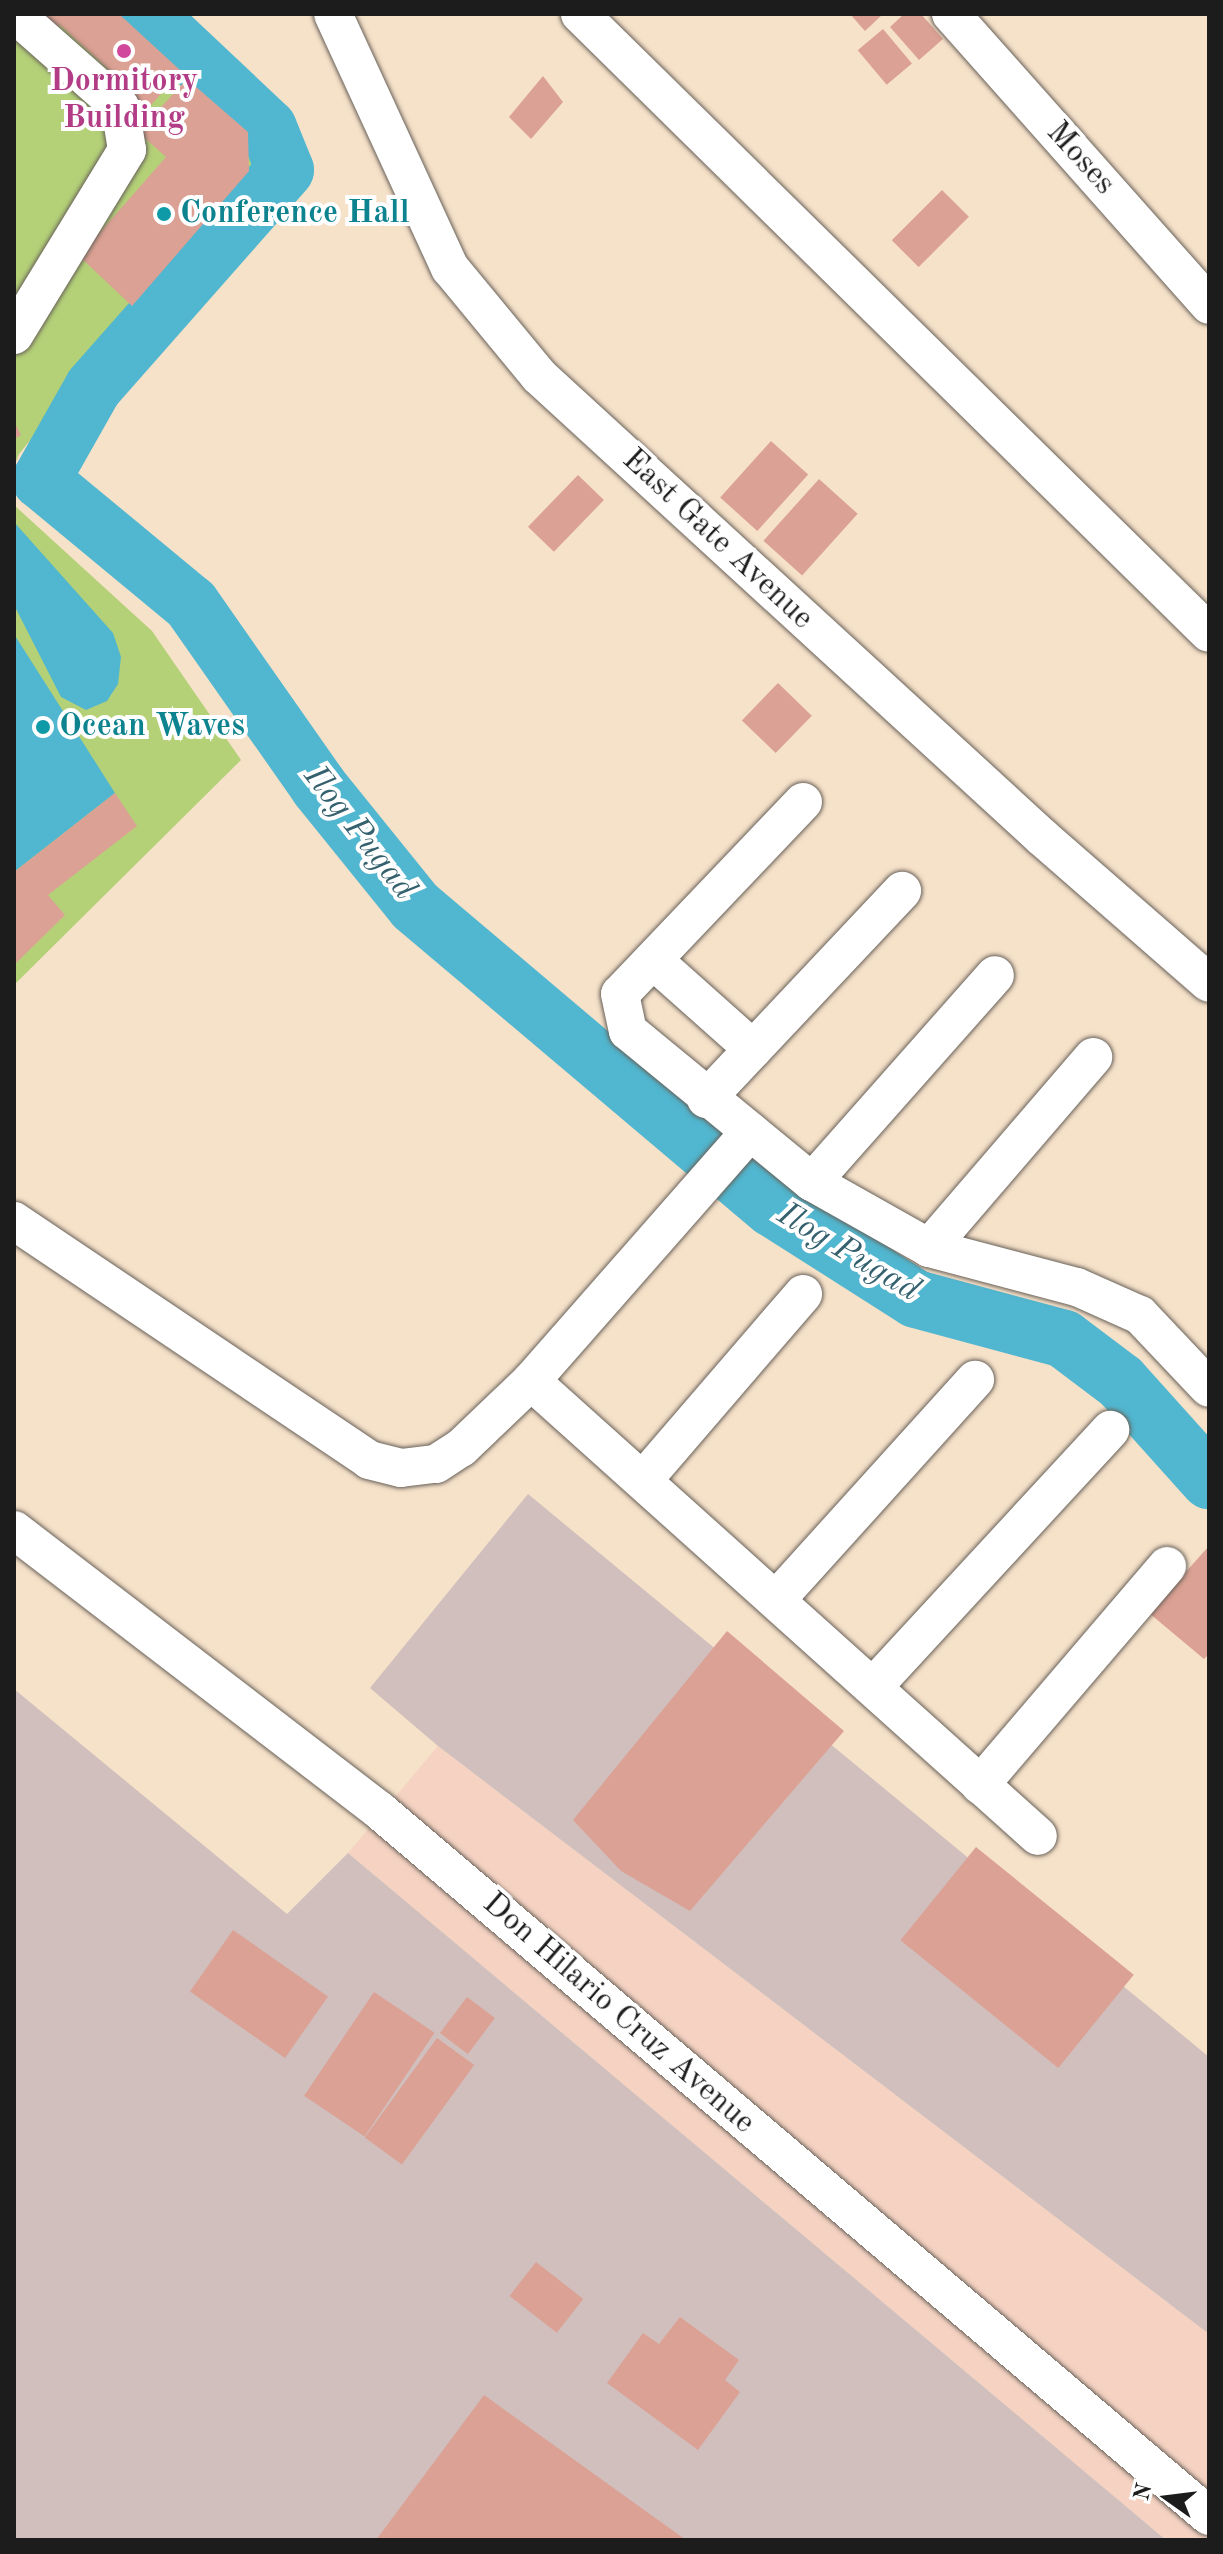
<!DOCTYPE html>
<html>
<head>
<meta charset="utf-8">
<style>
	body { margin:0 }
	#map { position:relative; width:1223px; height:2554px; overflow:hidden; background:#f6e1c9; font-family:"Old Standard TT",serif }
	div>[style] { position:absolute }
	.built>* { inset:0; background:#f5d2c2 }
	.industrial>* { inset:0; background:#d1bfbd }
	.green>* { inset:0; background:#b4d178 }
	.water>* { inset:0; background:#51b6cf }
	.river>* { height:58px; margin:-29px; padding:0 29px; transform-origin:29px; border-radius:29px; background:#51b6cf }
	.building>* { inset:0; background:#dba194; transform-origin:0 0 }
	.roads { filter:drop-shadow(0 0 2px #686159) drop-shadow(0 0 2px #686159) }
	.minor>* { height:38px; margin:-19px; padding:0 19px; transform-origin:19px; border-radius:19px; background:#fff }
	.dots>* { width:22px; height:22px; translate:-50% -50%; box-sizing:border-box; border:4px solid #fff; border-radius:50% }
	span { translate:-50% -50%; white-space:nowrap; text-align:center; line-height:1.15; -webkit-text-stroke:8px #fff; paint-order:stroke }
	.hotel-label { font-size:32px; color:#b23c85; font-weight:700 }
	.street-label { font-size:32px; color:#1c1c1c }
	.culture-label { font-size:32px; color:#0d838f; font-weight:700 }
	.left { translate:0 -50%; text-align:left }
	.water-label { font-size:34px; color:#34616d; font-style:italic }
	.frame { position:absolute; inset:0; border:16px solid #1c1c1c; pointer-events:none }
	.north { position:absolute; left:1127px; top:2458px; width:80px; height:80px; -webkit-text-stroke:6px #fff; paint-order:stroke; rotate:284deg; font-size:22px; font-weight:700; line-height:32px; text-align:center; color:#1c1c1c }
	.north::after { content:''; display:block; margin:auto; width:28px; height:36px; background:#1c1c1c; clip-path:polygon(50% 0,100% 100%,50% 72%,0 100%) }
</style>
</head>
<body>
<div id="map">
	<div class="built">
		<i style="clip-path:polygon(438px 1746px,1209px 2334px,1209px 2540px,1166px 2540px,348px 1853px)"></i>
	</div>
	<div class="industrial">
		<i style="clip-path:polygon(528px 1494px,1209px 2057px,1209px 2334px,438px 1746px,370px 1688px)"></i>
		<i style="clip-path:polygon(14px 1689px,287px 1914px,348px 1853px,1166px 2540px,14px 2540px)"></i>
	</div>
	<div class="green">
		<i style="clip-path:polygon(14px 14px,126px 14px,253px 130px,253px 169px,19px 454px,14px 467px)"></i>
		<i style="clip-path:polygon(14px 505px,152px 631px,241px 760px,14px 985px)"></i>
	</div>
	<div class="water">
		<i style="clip-path:polygon(14px 522px,113px 633px,121px 657px,118px 684px,107px 701px,86px 710px,61px 697px,14px 605px)"></i>
		<i style="clip-path:polygon(14px 634px,115px 793px,14px 872px)"></i>
	</div>
	<div class="river">
		<i style="left:147px;top:14px;width:166px;rotate:43.3deg"></i>
		<i style="left:268px;top:128px;width:45px;rotate:68deg"></i>
		<i style="left:285px;top:170px;width:290px;rotate:131.4deg"></i>
		<i style="left:93px;top:388px;width:106px;rotate:119.5deg"></i>
		<i style="left:41px;top:480px;width:195px;rotate:39.6deg"></i>
		<i style="left:191px;top:604px;width:223px;rotate:55deg"></i>
		<i style="left:319px;top:787px;width:153px;rotate:51.1deg"></i>
		<i style="left:415px;top:906px;width:468px;rotate:40.2deg"></i>
		<i style="left:773px;top:1208px;width:169px;rotate:32.5deg"></i>
		<i style="left:916px;top:1299px;width:153px;rotate:15.1deg"></i>
		<i style="left:1064px;top:1339px;width:71px;rotate:37deg"></i>
		<i style="left:1121px;top:1382px;width:132px;rotate:48.1deg"></i>
	</div>
	<div class="building">
		<i style="clip-path:polygon(35px 14px,119px 14px,181px 71px,144px 113px,117px 88px,122px 82px,60px 25px,54px 32px)"></i>
		<i style="clip-path:polygon(850px 14px,883px 14px,865px 31px)"></i>
		<i style="clip-path:polygon(904px 14px,921px 14px,943px 39px,919px 60px,890px 27px)"></i>
		<i style="left:883px;top:29px;width:45px;height:33px;rotate:50deg"></i>
		<i style="clip-path:polygon(543px 76px,563px 102px,531px 139px,509px 117px)"></i>
		<i style="clip-path:polygon(187px 79px,248px 132px,249px 171px,132px 306px,79px 256px,166px 157px,138px 132px)"></i>
		<i style="left:942px;top:190px;width:38px;height:71px;rotate:45deg"></i>
		<i style="clip-path:polygon(14px 421px,21px 435px,14px 439px)"></i>
		<i style="left:771px;top:441px;width:50px;height:76px;rotate:42deg"></i>
		<i style="left:578px;top:475px;width:36px;height:72px;rotate:44deg"></i>
		<i style="left:819px;top:479px;width:52px;height:83px;rotate:42deg"></i>
		<i style="left:778px;top:683px;width:47px;height:52px;rotate:44deg"></i>
		<i style="clip-path:polygon(115px 793px,137px 826px,48px 895px,65px 915px,14px 965px,14px 872px)"></i>
		<i style="clip-path:polygon(1209px 1546px,1209px 1654px,1204px 1659px,1149px 1613px)"></i>
		<i style="clip-path:polygon(727px 1631px,844px 1731px,690px 1911px,621px 1871px,573px 1820px)"></i>
		<i style="left:976px;top:1847px;width:203px;height:120px;rotate:39deg"></i>
		<i style="left:233px;top:1930px;width:116px;height:75px;rotate:35deg"></i>
		<i style="left:374px;top:1992px;width:73px;height:125px;rotate:34deg"></i>
		<i style="left:467px;top:1997px;width:35px;height:45px;rotate:37deg"></i>
		<i style="left:437px;top:2038px;width:46px;height:123px;rotate:36deg"></i>
		<i style="left:536px;top:2262px;width:60px;height:43px;rotate:38deg"></i>
		<i style="clip-path:polygon(680px 2317px,739px 2360px,725px 2380px,740px 2392px,698px 2450px,607px 2383px,643px 2333px,659px 2344px)"></i>
		<i style="clip-path:polygon(484px 2395px,686px 2540px,376px 2540px)"></i>
	</div>
	<div class="roads">
		<div class="minor">
			<i style="left:333px;top:14px;width:280px;rotate:65.3deg"></i>
			<i style="left:450px;top:268px;width:140px;rotate:50.5deg"></i>
			<i style="left:539px;top:376px;width:684px;rotate:42.51deg"></i>
			<i style="left:1043px;top:838px;width:220px;rotate:41.1deg"></i>
			<i style="left:580px;top:14px;width:882px;rotate:44.54deg"></i>
			<i style="left:951px;top:14px;width:389px;rotate:48.4deg"></i>
			<i style="left:14px;top:335px;width:217px;rotate:-58.6deg"></i>
			<i style="left:127px;top:150px;width:44px;rotate:-99.2deg"></i>
			<i style="left:120px;top:107px;width:140px;rotate:-138.5deg"></i>
			<i style="left:803px;top:802px;width:265px;rotate:133.6deg"></i>
			<i style="left:620px;top:994px;width:38px;rotate:78deg"></i>
			<i style="left:628px;top:1031px;width:238px;rotate:39.4deg"></i>
			<i style="left:812px;top:1182px;width:134px;rotate:29.4deg"></i>
			<i style="left:929px;top:1248px;width:153px;rotate:14.8deg"></i>
			<i style="left:1077px;top:1287px;width:69px;rotate:24deg"></i>
			<i style="left:1140px;top:1315px;width:100px;rotate:46.6deg"></i>
			<i style="left:653px;top:960px;width:134px;rotate:41.7deg"></i>
			<i style="left:706px;top:1099px;width:286px;rotate:-46.7deg"></i>
			<i style="left:812px;top:1182px;width:276px;rotate:-48.5deg"></i>
			<i style="left:14px;top:1221px;width:428px;rotate:33.9deg"></i>
			<i style="left:369px;top:1460px;width:33px;rotate:14deg"></i>
			<i style="left:401px;top:1468px;width:35px;rotate:-7deg"></i>
			<i style="left:436px;top:1464px;width:30px;rotate:-33deg"></i>
			<i style="left:461px;top:1448px;width:97px;rotate:-43.7deg"></i>
			<i style="left:531px;top:1381px;width:332px;rotate:-48.7deg"></i>
			<i style="left:929px;top:1248px;width:252px;rotate:-49.3deg"></i>
			<i style="left:531px;top:1381px;width:681px;rotate:41.91deg"></i>
			<i style="left:644px;top:1479px;width:244px;rotate:-49.3deg"></i>
			<i style="left:14px;top:1530px;width:461px;rotate:37.5deg"></i>
			<i style="left:380px;top:1811px;width:1088px;rotate:40.38deg"></i>
			<i style="left:776px;top:1600px;width:297px;rotate:-47.9deg"></i>
			<i style="left:873px;top:1687px;width:350px;rotate:-47.3deg"></i>
			<i style="left:980px;top:1785px;width:288px;rotate:-49.5deg"></i>
		</div>
	</div>
	<div class="dots">
		<i style="left:124px;top:51px;background:#d1479c"></i>
		<i style="left:164px;top:214px;background:#0f9aa8"></i>
		<i style="left:43px;top:727px;background:#0f9aa8"></i>
	</div>
	<div class="hotel-label">
		<span style="left:124px;top:101px">Dormitory<br>Building</span>
	</div>
	<div class="street-label">
		<span style="left:1080px;top:159px;rotate:48deg">Moses</span>
		<span style="left:717px;top:540px;rotate:43deg">East Gate Avenue</span>
		<span style="left:618px;top:2014px;rotate:41deg">Don Hilario Cruz Avenue</span>
	</div>
	<div class="culture-label">
		<span class="left" style="left:180px;top:214px">Conference Hall</span>
		<span class="left" style="left:59px;top:727px">Ocean Waves</span>
	</div>
	<div class="water-label">
		<span style="left:359px;top:833px;rotate:52deg">Ilog Pugad</span>
		<span style="left:848px;top:1253px;rotate:31deg">Ilog Pugad</span>
	</div>
	<div class="frame"></div>
	<div class="north">N</div>
</div>
</body>
</html>
